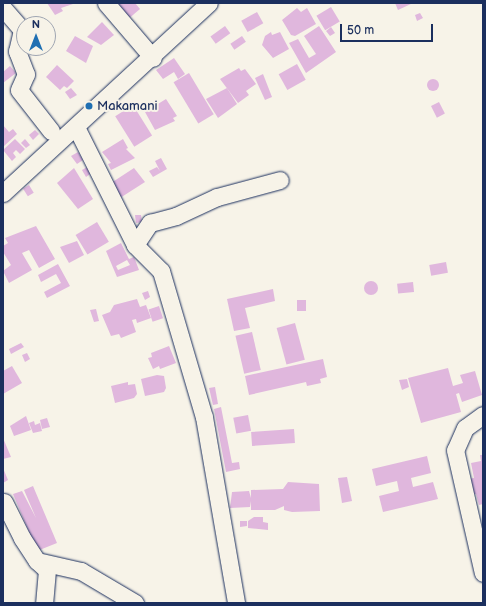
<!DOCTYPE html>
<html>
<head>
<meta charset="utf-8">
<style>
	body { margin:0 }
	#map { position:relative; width:486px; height:606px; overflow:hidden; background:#f7f3e8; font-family:"Balsamiq Sans",sans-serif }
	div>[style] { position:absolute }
	.building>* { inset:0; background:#e0b7dd; transform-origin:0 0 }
	.round { border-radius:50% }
	.roads { filter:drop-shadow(0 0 1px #1b2f5e) drop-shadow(0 0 1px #1b2f5e) }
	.minor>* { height:17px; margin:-8.5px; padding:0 8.5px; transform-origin:8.5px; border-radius:8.5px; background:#f7f3e8 }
	.dots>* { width:11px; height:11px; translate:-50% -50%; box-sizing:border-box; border:2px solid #f7f3e8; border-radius:50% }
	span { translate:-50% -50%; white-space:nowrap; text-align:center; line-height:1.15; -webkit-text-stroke:4px #f7f3e8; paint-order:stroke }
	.poi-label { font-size:13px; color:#1b2f5e }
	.left { translate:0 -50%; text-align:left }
	.frame { position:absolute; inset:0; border:4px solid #1b2f5e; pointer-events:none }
	.north { position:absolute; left:16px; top:16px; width:40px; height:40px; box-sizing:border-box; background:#f7f3e8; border:1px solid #9fa5b1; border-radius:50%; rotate:0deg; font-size:11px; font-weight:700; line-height:16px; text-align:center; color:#1b2f5e }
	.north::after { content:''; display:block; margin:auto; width:14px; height:18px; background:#1f6fb2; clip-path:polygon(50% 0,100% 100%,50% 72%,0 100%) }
	.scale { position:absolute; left:340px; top:24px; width:93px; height:18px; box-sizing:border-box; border:2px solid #1b2f5e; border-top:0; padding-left:5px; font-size:12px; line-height:14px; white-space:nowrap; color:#1b2f5e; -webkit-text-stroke:3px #f7f3e8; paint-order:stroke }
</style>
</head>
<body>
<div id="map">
	<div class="building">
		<i style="clip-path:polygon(47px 3px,72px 3px,73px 4px,61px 8px,63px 11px,55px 15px)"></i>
		<i style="clip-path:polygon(115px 3px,135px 3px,140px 9px,127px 20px)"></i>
		<i style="clip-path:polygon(395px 3px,413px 3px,398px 10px)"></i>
		<i style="left:331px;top:7px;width:17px;height:17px;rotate:59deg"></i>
		<i style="clip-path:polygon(297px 8px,301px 12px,307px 8px,316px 24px,295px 36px,291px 35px,282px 20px)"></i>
		<i style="left:257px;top:12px;width:13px;height:18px;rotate:61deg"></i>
		<i style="clip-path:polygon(420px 13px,423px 18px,417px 21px,415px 15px)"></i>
		<i style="clip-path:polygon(102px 22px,114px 35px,101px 45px,87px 37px)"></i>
		<i style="left:225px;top:26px;width:9px;height:18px;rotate:54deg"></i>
		<i style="clip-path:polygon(319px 26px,336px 52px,306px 73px,289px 43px,298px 39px,309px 58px,316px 54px,304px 36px)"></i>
		<i style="clip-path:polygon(331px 27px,335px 33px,330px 36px,326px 31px)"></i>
		<i style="clip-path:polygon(271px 32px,272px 35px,280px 32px,289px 49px,273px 58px,262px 45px,265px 36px)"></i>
		<i style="clip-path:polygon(75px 36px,93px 46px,86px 63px,66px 51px)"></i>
		<i style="left:242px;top:36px;width:7px;height:14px;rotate:56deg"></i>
		<i style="clip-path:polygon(174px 58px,185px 74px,178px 79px,174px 72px,163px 79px,156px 70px)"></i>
		<i style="left:297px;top:64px;width:18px;height:21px;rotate:61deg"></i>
		<i style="clip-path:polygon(57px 65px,74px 81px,67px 88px,64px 86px,60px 90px,46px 77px)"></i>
		<i style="clip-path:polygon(10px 66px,16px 73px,3px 83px,3px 72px)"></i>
		<i style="clip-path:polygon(239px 68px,241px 71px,245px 69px,256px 84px,246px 91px,249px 95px,238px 103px,220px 79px)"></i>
		<i style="left:189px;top:73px;width:48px;height:18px;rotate:59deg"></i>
		<i style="clip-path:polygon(263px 74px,272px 97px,265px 100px,255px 78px)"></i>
		<i class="round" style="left:427px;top:79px;width:12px;height:12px"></i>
		<i style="clip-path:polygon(71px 88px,77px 95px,70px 99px,65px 92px)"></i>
		<i style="clip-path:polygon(227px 88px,237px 104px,218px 118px,206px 99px)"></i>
		<i style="clip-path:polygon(166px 99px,177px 116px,173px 118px,175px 121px,155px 130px,145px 112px)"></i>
		<i style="left:439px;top:102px;width:13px;height:9px;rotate:63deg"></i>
		<i style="left:133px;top:105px;width:36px;height:21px;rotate:58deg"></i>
		<i style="clip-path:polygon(3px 125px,9px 132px,13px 129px,17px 134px,3px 147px)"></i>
		<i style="clip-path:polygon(35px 130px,39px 134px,33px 140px,29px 135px)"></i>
		<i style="clip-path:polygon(15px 139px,25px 149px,20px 154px,16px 150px,13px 153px,16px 157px,12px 161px,3px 150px)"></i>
		<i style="clip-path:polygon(25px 139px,30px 145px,26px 148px,21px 143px)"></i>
		<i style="clip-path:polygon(123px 139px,128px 148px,126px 149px,135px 158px,111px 170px,108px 164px,111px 163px,102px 152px)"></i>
		<i style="clip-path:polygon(78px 152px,83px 160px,77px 164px,71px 156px)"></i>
		<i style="clip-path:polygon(161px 158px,167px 169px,153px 177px,149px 171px,157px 167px,160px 171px,155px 161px)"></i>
		<i style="clip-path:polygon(89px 166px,93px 172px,86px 177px,82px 170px)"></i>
		<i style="clip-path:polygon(74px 168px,93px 199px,78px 209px,57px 183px)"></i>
		<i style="clip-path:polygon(134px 168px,145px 182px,120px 198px,108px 185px)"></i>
		<i style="left:29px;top:185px;width:9px;height:7px;rotate:58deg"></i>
		<i style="clip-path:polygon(135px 215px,141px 215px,142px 222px,136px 223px)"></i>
		<i style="left:97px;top:222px;width:23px;height:25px;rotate:59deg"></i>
		<i style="clip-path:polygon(36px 226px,55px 259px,39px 268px,29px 250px,22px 253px,32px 270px,9px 283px,3px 271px,11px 265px,3px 252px,3px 246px,8px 243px,5px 238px)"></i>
		<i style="clip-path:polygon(77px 241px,84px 255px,69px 263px,60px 247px)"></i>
		<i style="clip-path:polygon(evenodd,121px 243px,129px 259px,134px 257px,139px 270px,117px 277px,106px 251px,121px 243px,127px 260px,130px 265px,118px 270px,116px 266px,127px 260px)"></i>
		<i style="left:446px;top:262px;width:11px;height:17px;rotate:80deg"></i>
		<i style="clip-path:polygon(58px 264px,70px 286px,47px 298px,44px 292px,61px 283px,56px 274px,41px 282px,38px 275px)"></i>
		<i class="round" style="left:364px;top:281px;width:14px;height:14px"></i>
		<i style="left:413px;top:282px;width:10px;height:16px;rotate:84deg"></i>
		<i style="clip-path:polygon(273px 289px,275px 301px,245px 308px,250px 328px,234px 331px,227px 299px)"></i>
		<i style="clip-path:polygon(148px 291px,150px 297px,145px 300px,142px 293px)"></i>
		<i style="clip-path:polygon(137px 299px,140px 307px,146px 305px,151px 318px,137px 323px,136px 319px,132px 320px,136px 332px,121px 338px,119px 334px,111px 336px,102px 315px,110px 312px,114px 305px)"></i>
		<i style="left:297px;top:300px;width:9px;height:11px"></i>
		<i style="left:159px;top:306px;width:13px;height:11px;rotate:72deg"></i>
		<i style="clip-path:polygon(96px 309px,99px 321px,94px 322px,90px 310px)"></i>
		<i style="left:295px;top:323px;width:38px;height:19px;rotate:75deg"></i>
		<i style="left:252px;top:332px;width:39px;height:17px;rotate:77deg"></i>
		<i style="clip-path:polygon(21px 343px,24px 347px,11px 354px,9px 349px)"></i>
		<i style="clip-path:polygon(169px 346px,176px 363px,160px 369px,159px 366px,153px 369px,148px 358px,152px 357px,151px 353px)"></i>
		<i style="clip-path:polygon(27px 353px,30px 359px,25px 362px,22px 355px)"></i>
		<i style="clip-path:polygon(323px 359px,327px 377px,320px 379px,321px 383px,307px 386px,306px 382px,249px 395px,245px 376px)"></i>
		<i style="clip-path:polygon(12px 366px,22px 383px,3px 394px,3px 371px)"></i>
		<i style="clip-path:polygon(448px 368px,453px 386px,463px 383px,460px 375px,475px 371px,482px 395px,462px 402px,459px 393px,456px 394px,461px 412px,421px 423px,408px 378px)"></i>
		<i style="clip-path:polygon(157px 375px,164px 376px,166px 388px,164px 392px,145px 396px,141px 379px)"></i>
		<i style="clip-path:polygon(407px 379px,409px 387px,402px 390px,399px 380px)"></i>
		<i style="clip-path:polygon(128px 382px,128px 385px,135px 384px,137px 394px,134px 398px,115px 403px,111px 386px)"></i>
		<i style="clip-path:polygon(215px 387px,218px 404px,213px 405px,209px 388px)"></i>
		<i style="clip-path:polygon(221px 407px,232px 463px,239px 462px,240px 469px,226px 472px,214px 409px)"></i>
		<i style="left:248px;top:415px;width:16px;height:15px;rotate:79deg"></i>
		<i style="clip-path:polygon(26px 416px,31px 430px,14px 436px,10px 426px)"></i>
		<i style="clip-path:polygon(47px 418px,50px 427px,42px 429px,40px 420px)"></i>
		<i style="clip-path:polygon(34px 421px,35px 425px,40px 423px,42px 431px,33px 433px,29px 423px)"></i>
		<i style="left:294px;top:429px;width:14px;height:43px;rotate:86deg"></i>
		<i style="clip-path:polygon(3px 438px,11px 457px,3px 459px)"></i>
		<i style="clip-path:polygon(480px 455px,483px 455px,483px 504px,479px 505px,476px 494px,471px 495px,468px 479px,474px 478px,471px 463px,481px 461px)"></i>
		<i style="clip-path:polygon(427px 456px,431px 473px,411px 478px,413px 487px,433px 482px,438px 499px,383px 512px,379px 496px,399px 491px,397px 481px,376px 486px,372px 469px)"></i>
		<i style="clip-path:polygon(3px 468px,8px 480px,3px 483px)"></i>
		<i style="clip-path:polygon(347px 477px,352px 501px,342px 503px,338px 478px)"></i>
		<i style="clip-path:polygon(288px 482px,319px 484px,320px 511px,292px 512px,284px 510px,284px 506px,275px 510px,251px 510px,251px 501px,250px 507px,230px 508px,232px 492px,249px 491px,251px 498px,251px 490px,283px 489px)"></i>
		<i style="clip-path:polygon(33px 486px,57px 543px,37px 551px,13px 494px,22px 491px,36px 518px,24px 490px)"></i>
		<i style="clip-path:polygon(254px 517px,263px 517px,263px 522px,268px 523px,268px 530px,248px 528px,248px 521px)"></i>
		<i style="clip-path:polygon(240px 521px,247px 521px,247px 526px,240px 527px)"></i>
	</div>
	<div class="roads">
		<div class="minor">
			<i style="left:106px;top:3px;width:72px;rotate:49.5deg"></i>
			<i style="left:3px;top:8px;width:29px;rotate:49deg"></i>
			<i style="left:22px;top:30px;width:22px;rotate:103deg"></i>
			<i style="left:17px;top:51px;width:25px;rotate:69deg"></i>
			<i style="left:26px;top:74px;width:17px;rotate:114deg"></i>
			<i style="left:19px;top:90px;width:52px;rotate:52deg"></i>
			<i style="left:76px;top:127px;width:132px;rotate:63.4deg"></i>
			<i style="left:135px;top:245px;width:37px;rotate:45deg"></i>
			<i style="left:161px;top:271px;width:152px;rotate:73.6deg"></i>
			<i style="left:204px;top:417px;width:189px;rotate:80.2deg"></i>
			<i style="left:3px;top:193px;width:280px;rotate:-42.7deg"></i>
			<i style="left:135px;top:245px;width:27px;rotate:-56deg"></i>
			<i style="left:150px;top:223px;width:27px;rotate:-15deg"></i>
			<i style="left:176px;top:216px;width:45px;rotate:-24.9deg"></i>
			<i style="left:217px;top:197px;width:65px;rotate:-15.1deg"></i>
			<i style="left:483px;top:415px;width:22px;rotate:144deg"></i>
			<i style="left:465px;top:428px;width:24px;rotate:114deg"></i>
			<i style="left:455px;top:450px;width:126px;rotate:77.2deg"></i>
			<i style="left:4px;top:502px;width:40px;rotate:63.4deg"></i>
			<i style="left:22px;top:538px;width:27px;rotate:57deg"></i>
			<i style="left:37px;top:561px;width:13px;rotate:42deg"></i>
			<i style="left:47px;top:570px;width:33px;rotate:95deg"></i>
			<i style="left:37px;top:561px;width:45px;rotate:12.8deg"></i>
			<i style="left:81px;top:571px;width:63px;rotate:30.7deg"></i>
		</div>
	</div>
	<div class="dots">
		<i style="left:89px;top:106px;background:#1f6fb2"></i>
	</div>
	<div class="poi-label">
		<span class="left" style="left:97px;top:106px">Makamani</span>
	</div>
	<div class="frame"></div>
	<div class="north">N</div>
	<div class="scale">50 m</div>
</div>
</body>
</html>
